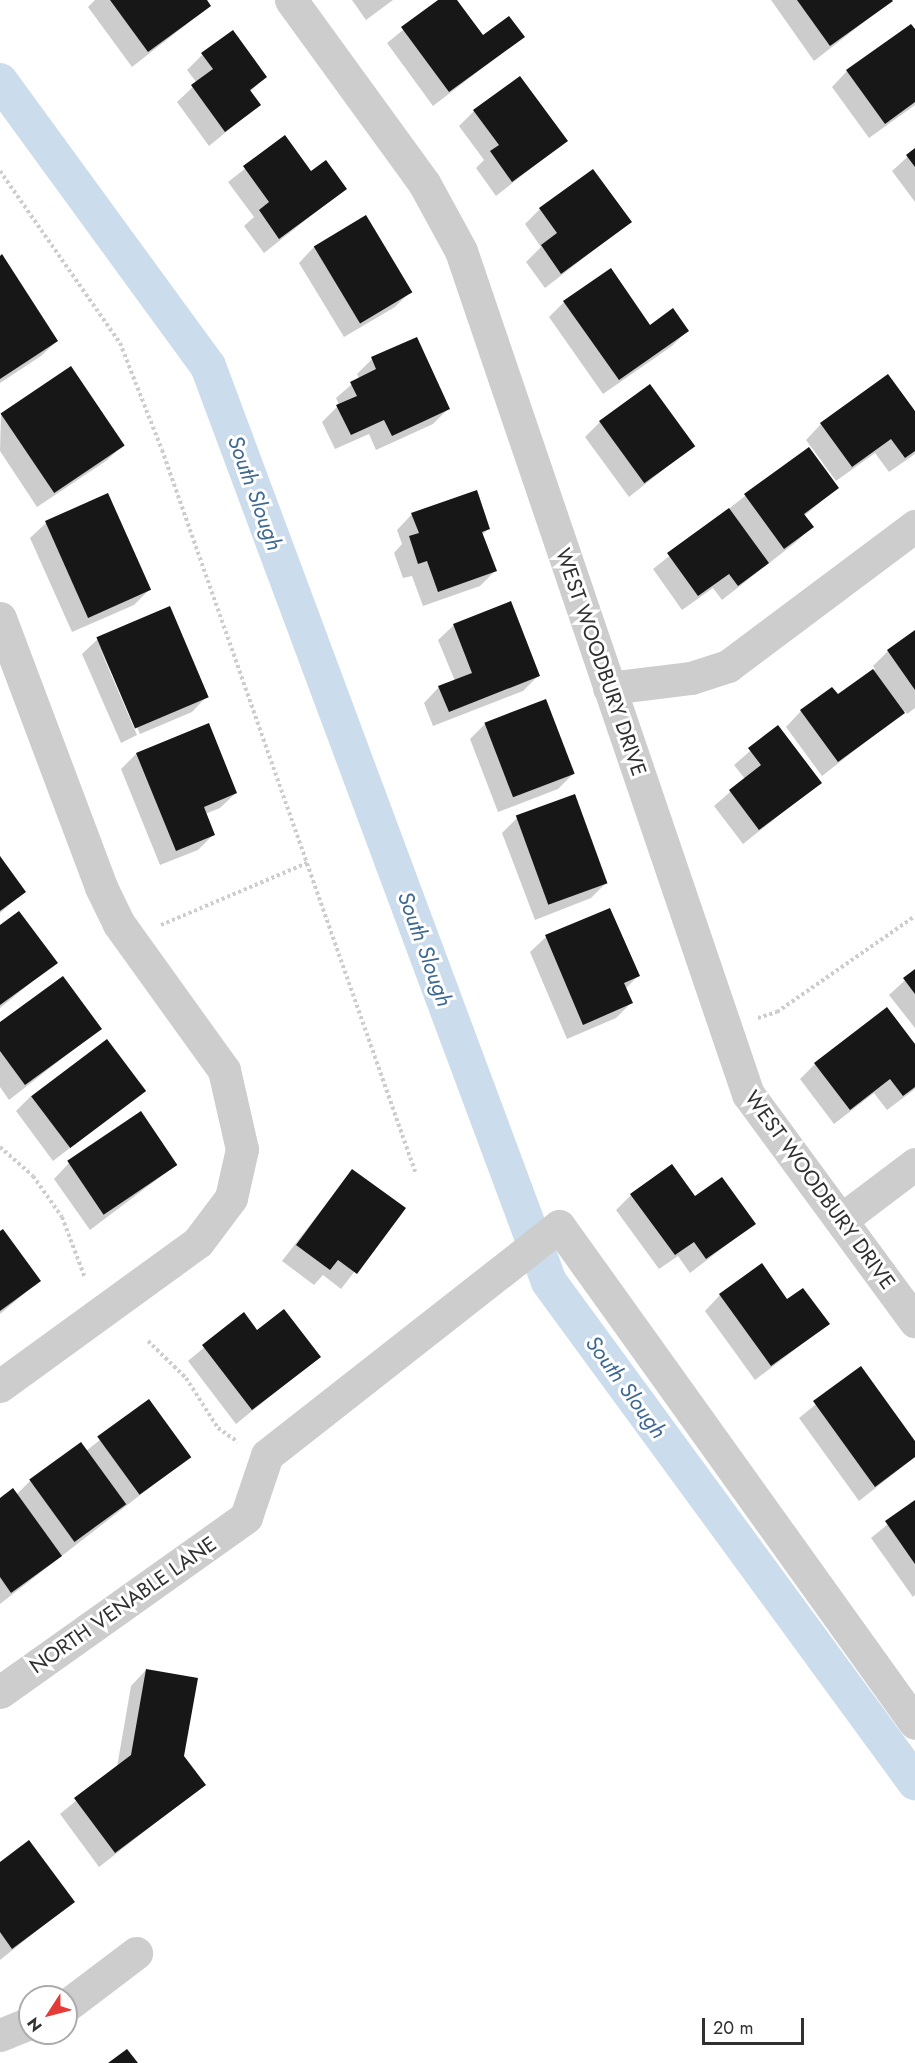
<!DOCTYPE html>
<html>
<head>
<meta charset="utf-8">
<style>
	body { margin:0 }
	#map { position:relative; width:915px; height:2063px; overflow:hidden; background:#fff; font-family:Jost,sans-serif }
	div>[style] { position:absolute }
	.shadow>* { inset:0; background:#0003 }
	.canal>* { height:36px; margin:-18px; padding:0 18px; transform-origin:18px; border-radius:18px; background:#cbdcec }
	.building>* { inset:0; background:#171717; transform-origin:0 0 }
	.path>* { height:4px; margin-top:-2px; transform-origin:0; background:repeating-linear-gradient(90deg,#cdcdcd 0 3px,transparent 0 6px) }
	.minor>* { height:33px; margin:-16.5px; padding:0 16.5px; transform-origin:16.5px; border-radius:16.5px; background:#cdcdcd }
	span { translate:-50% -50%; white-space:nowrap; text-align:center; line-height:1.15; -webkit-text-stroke:6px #fff; paint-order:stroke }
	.street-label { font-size:21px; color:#303030 }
	.water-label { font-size:22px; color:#3e6992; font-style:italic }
	.north { position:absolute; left:18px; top:1985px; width:60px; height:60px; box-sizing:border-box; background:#fff; border:2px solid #acacac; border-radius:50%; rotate:234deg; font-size:16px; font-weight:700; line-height:24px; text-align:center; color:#303030 }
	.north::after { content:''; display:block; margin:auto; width:21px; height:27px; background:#e43b36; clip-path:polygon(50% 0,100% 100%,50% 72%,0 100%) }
	.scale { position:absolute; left:702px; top:2018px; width:102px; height:27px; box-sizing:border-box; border:3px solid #303030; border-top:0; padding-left:8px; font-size:18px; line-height:21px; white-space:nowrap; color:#303030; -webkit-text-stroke:4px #fff; paint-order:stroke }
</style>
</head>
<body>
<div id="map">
	<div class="shadow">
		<i style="clip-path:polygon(95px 0,205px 0,210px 6px,132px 67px,88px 7px)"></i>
		<i style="clip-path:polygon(352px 0,393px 0,366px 20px)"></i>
		<i style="clip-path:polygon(440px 0,455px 0,482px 37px,523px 37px,433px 106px,387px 43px)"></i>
		<i style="clip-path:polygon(771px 0,890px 0,891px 1px,814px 61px)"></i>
		<i style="clip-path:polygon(915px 32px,915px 105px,869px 138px,832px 87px,847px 71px)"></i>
		<i style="clip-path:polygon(202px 55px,265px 77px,250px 92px,259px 105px,209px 146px,177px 102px,197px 83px,187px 70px)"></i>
		<i style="clip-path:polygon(474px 111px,566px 141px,496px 196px,476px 168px,484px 160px,459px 126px)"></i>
		<i style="clip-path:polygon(285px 137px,310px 173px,345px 189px,264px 253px,244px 226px,254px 217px,228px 182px)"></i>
		<i style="clip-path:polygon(915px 150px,915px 202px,892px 171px)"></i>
		<i style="clip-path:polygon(540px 209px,630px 222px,545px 288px,526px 262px,541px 247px,525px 224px)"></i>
		<i style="clip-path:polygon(314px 247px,410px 292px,395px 307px,344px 337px,299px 263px)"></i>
		<i style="clip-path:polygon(0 258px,57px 341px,41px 356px,0 383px)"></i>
		<i style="clip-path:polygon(564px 302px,649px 327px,687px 331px,672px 346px,603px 394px,549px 317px)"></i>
		<i style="clip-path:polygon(372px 359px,449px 408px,433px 424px,376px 450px,369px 434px,335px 449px,322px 422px,339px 405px,336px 398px,359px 378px,357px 374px)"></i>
		<i style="clip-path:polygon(915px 413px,915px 454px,889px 472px,875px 453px,836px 481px,806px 440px,821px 424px)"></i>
		<i style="clip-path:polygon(1px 414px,122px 446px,106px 461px,37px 507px,0 451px)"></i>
		<i style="clip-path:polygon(600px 422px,693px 446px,629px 497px,585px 437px)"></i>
		<i style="clip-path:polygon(837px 488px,804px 516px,812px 527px,796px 542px,722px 600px,713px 588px,682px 610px,653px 569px,745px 496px)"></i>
		<i style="clip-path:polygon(107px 495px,149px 590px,134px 605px,72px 632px,30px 538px,46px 523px)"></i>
		<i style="clip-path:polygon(412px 514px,489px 528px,482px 535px,495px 571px,480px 586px,423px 606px,412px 576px,403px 578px,394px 553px,402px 544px,397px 530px)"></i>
		<i style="clip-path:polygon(454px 625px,538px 676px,523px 691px,433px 726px,424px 703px,439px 687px,455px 681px,438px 640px)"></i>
		<i style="clip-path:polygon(915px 632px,915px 708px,907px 714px,905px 711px,822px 776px,786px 727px,801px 711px,837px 696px,875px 669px,873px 666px,888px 651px)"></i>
		<i style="clip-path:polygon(98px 639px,207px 696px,192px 712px,140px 734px,98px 644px,137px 735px,121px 743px,82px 654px)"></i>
		<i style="clip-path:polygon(485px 724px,573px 774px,558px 789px,498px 812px,470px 739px)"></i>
		<i style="clip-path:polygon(208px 725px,236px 793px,220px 808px,205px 814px,214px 834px,198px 850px,160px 865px,121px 769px,136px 754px)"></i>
		<i style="clip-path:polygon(778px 727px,820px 783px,743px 844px,714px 806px,745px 779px,734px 765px)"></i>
		<i style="clip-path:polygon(517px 818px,606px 883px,591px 898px,535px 920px,502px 833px)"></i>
		<i style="clip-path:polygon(0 858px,24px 892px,0 913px)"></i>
		<i style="clip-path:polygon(609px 910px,638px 976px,625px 989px,631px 1003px,616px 1018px,567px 1039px,530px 952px,546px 937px)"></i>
		<i style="clip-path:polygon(0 927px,56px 962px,0 1008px)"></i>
		<i style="clip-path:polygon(915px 971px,915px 1028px,889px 995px)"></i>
		<i style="clip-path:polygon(0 1024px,100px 1029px,9px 1100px,0 1087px)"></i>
		<i style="clip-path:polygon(915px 1046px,915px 1089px,887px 1110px,874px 1093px,834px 1124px,800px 1079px,815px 1064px)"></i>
		<i style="clip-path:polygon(144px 1091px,53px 1161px,16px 1111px,31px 1096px)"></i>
		<i style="clip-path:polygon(69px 1163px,176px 1165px,90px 1230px,54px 1179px)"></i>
		<i style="clip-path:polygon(352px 1171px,404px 1208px,341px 1289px,323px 1275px,314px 1285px,282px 1261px)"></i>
		<i style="clip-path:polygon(631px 1195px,695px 1198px,754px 1224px,690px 1273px,678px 1256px,659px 1269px,616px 1210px)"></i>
		<i style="clip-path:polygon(0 1233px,39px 1281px,0 1314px)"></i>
		<i style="clip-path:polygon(720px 1295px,787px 1301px,828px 1324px,755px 1380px,705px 1311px)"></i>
		<i style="clip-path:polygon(244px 1314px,257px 1332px,319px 1357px,236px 1424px,188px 1361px)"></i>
		<i style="clip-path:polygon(860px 1369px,915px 1444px,915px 1457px,859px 1501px,799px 1418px)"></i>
		<i style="clip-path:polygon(149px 1401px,189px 1457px,0 1604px,0 1500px,16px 1495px,30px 1481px,86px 1451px)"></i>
		<i style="clip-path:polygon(915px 1502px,915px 1595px,913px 1597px,871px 1538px)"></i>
		<i style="clip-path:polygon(146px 1670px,183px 1756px,204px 1785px,99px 1867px,60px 1814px,117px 1767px,131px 1686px)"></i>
		<i style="clip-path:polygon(0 1863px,73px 1902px,0 1960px)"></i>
	</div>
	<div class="canal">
		<i style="left:0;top:81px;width:353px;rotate:53.9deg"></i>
		<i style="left:208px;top:366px;width:977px;rotate:69.58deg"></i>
		<i style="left:549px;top:1282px;width:620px;rotate:53.8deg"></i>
	</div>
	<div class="building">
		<i style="clip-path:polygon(110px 0,207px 0,211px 6px,148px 52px)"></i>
		<i style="clip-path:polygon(438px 0,457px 0,483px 35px,509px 16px,525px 37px,449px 92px,401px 27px)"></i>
		<i style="clip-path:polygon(797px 0,892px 0,893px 1px,830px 46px)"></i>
		<i style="clip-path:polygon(911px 24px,915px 29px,915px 102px,885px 124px,846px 70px)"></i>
		<i style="clip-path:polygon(233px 30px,267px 77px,250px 90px,261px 105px,225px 132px,191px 85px,213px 69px,201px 53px)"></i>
		<i style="clip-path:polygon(520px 76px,568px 141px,512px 182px,490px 151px,499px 145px,473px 110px)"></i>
		<i style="clip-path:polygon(285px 135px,311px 171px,326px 160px,347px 189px,279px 239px,259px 210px,269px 202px,243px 166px)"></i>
		<i style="clip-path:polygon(915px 148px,915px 167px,906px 155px)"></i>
		<i style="clip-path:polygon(593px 169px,632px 222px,561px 274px,541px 245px,557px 233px,539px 208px)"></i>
		<i style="left:366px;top:215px;width:90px;height:61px;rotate:59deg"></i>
		<i style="clip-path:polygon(2px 254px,58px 341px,0 379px,0 256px)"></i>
		<i style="clip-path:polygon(611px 268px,650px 325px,673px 308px,689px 331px,619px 380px,563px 301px)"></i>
		<i style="clip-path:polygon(417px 337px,450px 409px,392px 436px,384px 420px,351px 435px,336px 405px,357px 396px,350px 382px,376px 369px,371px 357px)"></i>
		<i style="left:71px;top:366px;width:96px;height:85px;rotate:56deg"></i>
		<i style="clip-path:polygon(888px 374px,915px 411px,915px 451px,905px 458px,891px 439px,852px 467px,820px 423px)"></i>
		<i style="left:650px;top:384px;width:77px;height:63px;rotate:54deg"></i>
		<i style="clip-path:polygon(809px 447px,839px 488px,804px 514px,814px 527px,784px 549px,744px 494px)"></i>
		<i style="clip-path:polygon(477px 490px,490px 529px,482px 532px,497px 571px,438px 592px,427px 561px,418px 564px,409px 536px,419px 533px,411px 513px)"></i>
		<i style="left:108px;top:493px;width:106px;height:69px;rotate:66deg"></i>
		<i style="clip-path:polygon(729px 508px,769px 563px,738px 586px,729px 574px,698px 596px,667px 553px)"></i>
		<i style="clip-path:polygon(511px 601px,540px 676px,449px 712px,438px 686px,472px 673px,453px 624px)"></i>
		<i style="left:170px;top:606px;width:99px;height:80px;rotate:67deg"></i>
		<i style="clip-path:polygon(915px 630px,915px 690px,887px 650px)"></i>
		<i style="clip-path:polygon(873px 669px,905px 713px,838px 762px,800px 710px,832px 687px,838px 694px)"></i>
		<i style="left:546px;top:699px;width:80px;height:66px;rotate:69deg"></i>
		<i style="clip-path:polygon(209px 723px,237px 793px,204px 807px,215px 835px,176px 851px,136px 753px)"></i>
		<i style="clip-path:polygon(778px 725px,822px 783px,759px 830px,729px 790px,761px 765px,748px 748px)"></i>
		<i style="left:575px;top:794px;width:95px;height:63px;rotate:70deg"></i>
		<i style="clip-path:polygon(0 856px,26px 892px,0 911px)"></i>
		<i style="clip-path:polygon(610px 908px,640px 976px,624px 983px,633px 1003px,583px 1025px,545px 935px)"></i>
		<i style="clip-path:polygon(19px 911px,58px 963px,0 1005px,0 925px)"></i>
		<i style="clip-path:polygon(915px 969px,915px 994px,903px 978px)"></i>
		<i style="clip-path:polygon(63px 976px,102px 1029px,25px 1085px,0 1051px,0 1022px)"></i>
		<i style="clip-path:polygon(887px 1007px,915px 1044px,915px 1087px,903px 1096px,890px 1079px,850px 1110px,814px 1063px)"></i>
		<i style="left:107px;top:1039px;width:65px;height:95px;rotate:53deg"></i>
		<i style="left:141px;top:1111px;width:65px;height:89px;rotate:56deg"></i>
		<i style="clip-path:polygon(672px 1164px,695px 1196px,722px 1177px,756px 1224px,706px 1259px,694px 1242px,675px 1255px,630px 1194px)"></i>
		<i style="clip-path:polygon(352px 1169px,406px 1208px,357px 1274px,338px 1260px,330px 1270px,296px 1245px)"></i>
		<i style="clip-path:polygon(3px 1229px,41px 1281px,0 1311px,0 1231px)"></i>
		<i style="clip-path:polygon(762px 1263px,787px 1299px,803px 1288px,830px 1324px,771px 1366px,719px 1294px)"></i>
		<i style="clip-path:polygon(284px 1309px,321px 1357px,252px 1410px,202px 1345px,244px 1312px,257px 1330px)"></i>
		<i style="clip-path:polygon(861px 1366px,915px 1441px,915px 1457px,875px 1487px,813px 1401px)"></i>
		<i style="left:149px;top:1399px;width:72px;height:64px;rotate:54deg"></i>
		<i style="left:81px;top:1442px;width:77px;height:64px;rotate:54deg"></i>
		<i style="clip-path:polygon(13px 1488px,62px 1556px,11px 1593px,0 1577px,0 1498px)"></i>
		<i style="clip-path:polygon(915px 1500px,915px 1564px,885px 1521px)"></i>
		<i style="clip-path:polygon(146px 1669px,198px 1678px,184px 1756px,206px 1785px,115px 1853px,74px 1798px,131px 1755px)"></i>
		<i style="clip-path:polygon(29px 1840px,75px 1902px,12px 1949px,0 1932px,0 1862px)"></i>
		<i style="clip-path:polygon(127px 2049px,138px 2063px,108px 2063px)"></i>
	</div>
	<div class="path">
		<i style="left:0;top:171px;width:210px;rotate:55.1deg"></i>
		<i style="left:120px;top:343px;width:115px;rotate:68.6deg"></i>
		<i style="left:162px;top:450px;width:767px;rotate:70.67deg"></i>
		<i style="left:161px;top:925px;width:159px;rotate:-23deg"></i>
		<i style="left:758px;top:1018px;width:20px;rotate:-18deg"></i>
		<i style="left:777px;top:1012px;width:168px;rotate:-34.8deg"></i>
		<i style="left:0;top:1147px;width:44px;rotate:41.3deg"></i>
		<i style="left:33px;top:1176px;width:50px;rotate:54.7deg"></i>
		<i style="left:62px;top:1217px;width:65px;rotate:69.3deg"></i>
		<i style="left:148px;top:1341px;width:53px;rotate:44.2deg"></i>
		<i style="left:186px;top:1378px;width:59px;rotate:57.4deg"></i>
		<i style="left:218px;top:1428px;width:24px;rotate:35deg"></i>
	</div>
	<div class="minor">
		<i style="left:291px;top:0;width:226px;rotate:54deg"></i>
		<i style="left:424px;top:183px;width:77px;rotate:61.4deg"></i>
		<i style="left:461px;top:251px;width:891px;rotate:71.2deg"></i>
		<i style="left:748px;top:1094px;width:282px;rotate:53.7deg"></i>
		<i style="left:0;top:618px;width:287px;rotate:69.4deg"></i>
		<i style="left:101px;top:887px;width:41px;rotate:64.1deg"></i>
		<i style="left:119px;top:924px;width:180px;rotate:54.3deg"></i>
		<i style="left:224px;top:1070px;width:81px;rotate:77.2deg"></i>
		<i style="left:242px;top:1149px;width:50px;rotate:102.7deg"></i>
		<i style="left:231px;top:1198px;width:55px;rotate:126.9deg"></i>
		<i style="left:198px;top:1242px;width:245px;rotate:144deg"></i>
		<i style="left:609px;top:688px;width:83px;rotate:-7deg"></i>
		<i style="left:691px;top:678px;width:39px;rotate:-18deg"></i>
		<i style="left:728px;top:666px;width:234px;rotate:-36.8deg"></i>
		<i style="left:841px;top:1220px;width:93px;rotate:-37.1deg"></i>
		<i style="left:0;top:1692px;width:302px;rotate:-35.4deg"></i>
		<i style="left:246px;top:1517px;width:65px;rotate:-71.3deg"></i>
		<i style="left:267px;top:1455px;width:371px;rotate:-38.1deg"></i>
		<i style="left:559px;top:1226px;width:611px;rotate:54.39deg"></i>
		<i style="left:66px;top:2006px;width:88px;rotate:-37.1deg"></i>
		<i style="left:0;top:2035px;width:32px;rotate:-22deg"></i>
	</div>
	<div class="street-label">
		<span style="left:601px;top:662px;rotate:71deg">WEST WOODBURY DRIVE</span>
		<span style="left:820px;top:1190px;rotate:54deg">WEST WOODBURY DRIVE</span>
		<span style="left:123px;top:1605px;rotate:-35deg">NORTH VENABLE LANE</span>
	</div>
	<div class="water-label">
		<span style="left:255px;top:493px;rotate:70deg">South Slough</span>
		<span style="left:425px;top:949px;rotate:70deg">South Slough</span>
		<span style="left:626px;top:1387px;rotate:54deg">South Slough</span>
	</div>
	<div class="north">N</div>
	<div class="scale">20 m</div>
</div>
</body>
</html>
